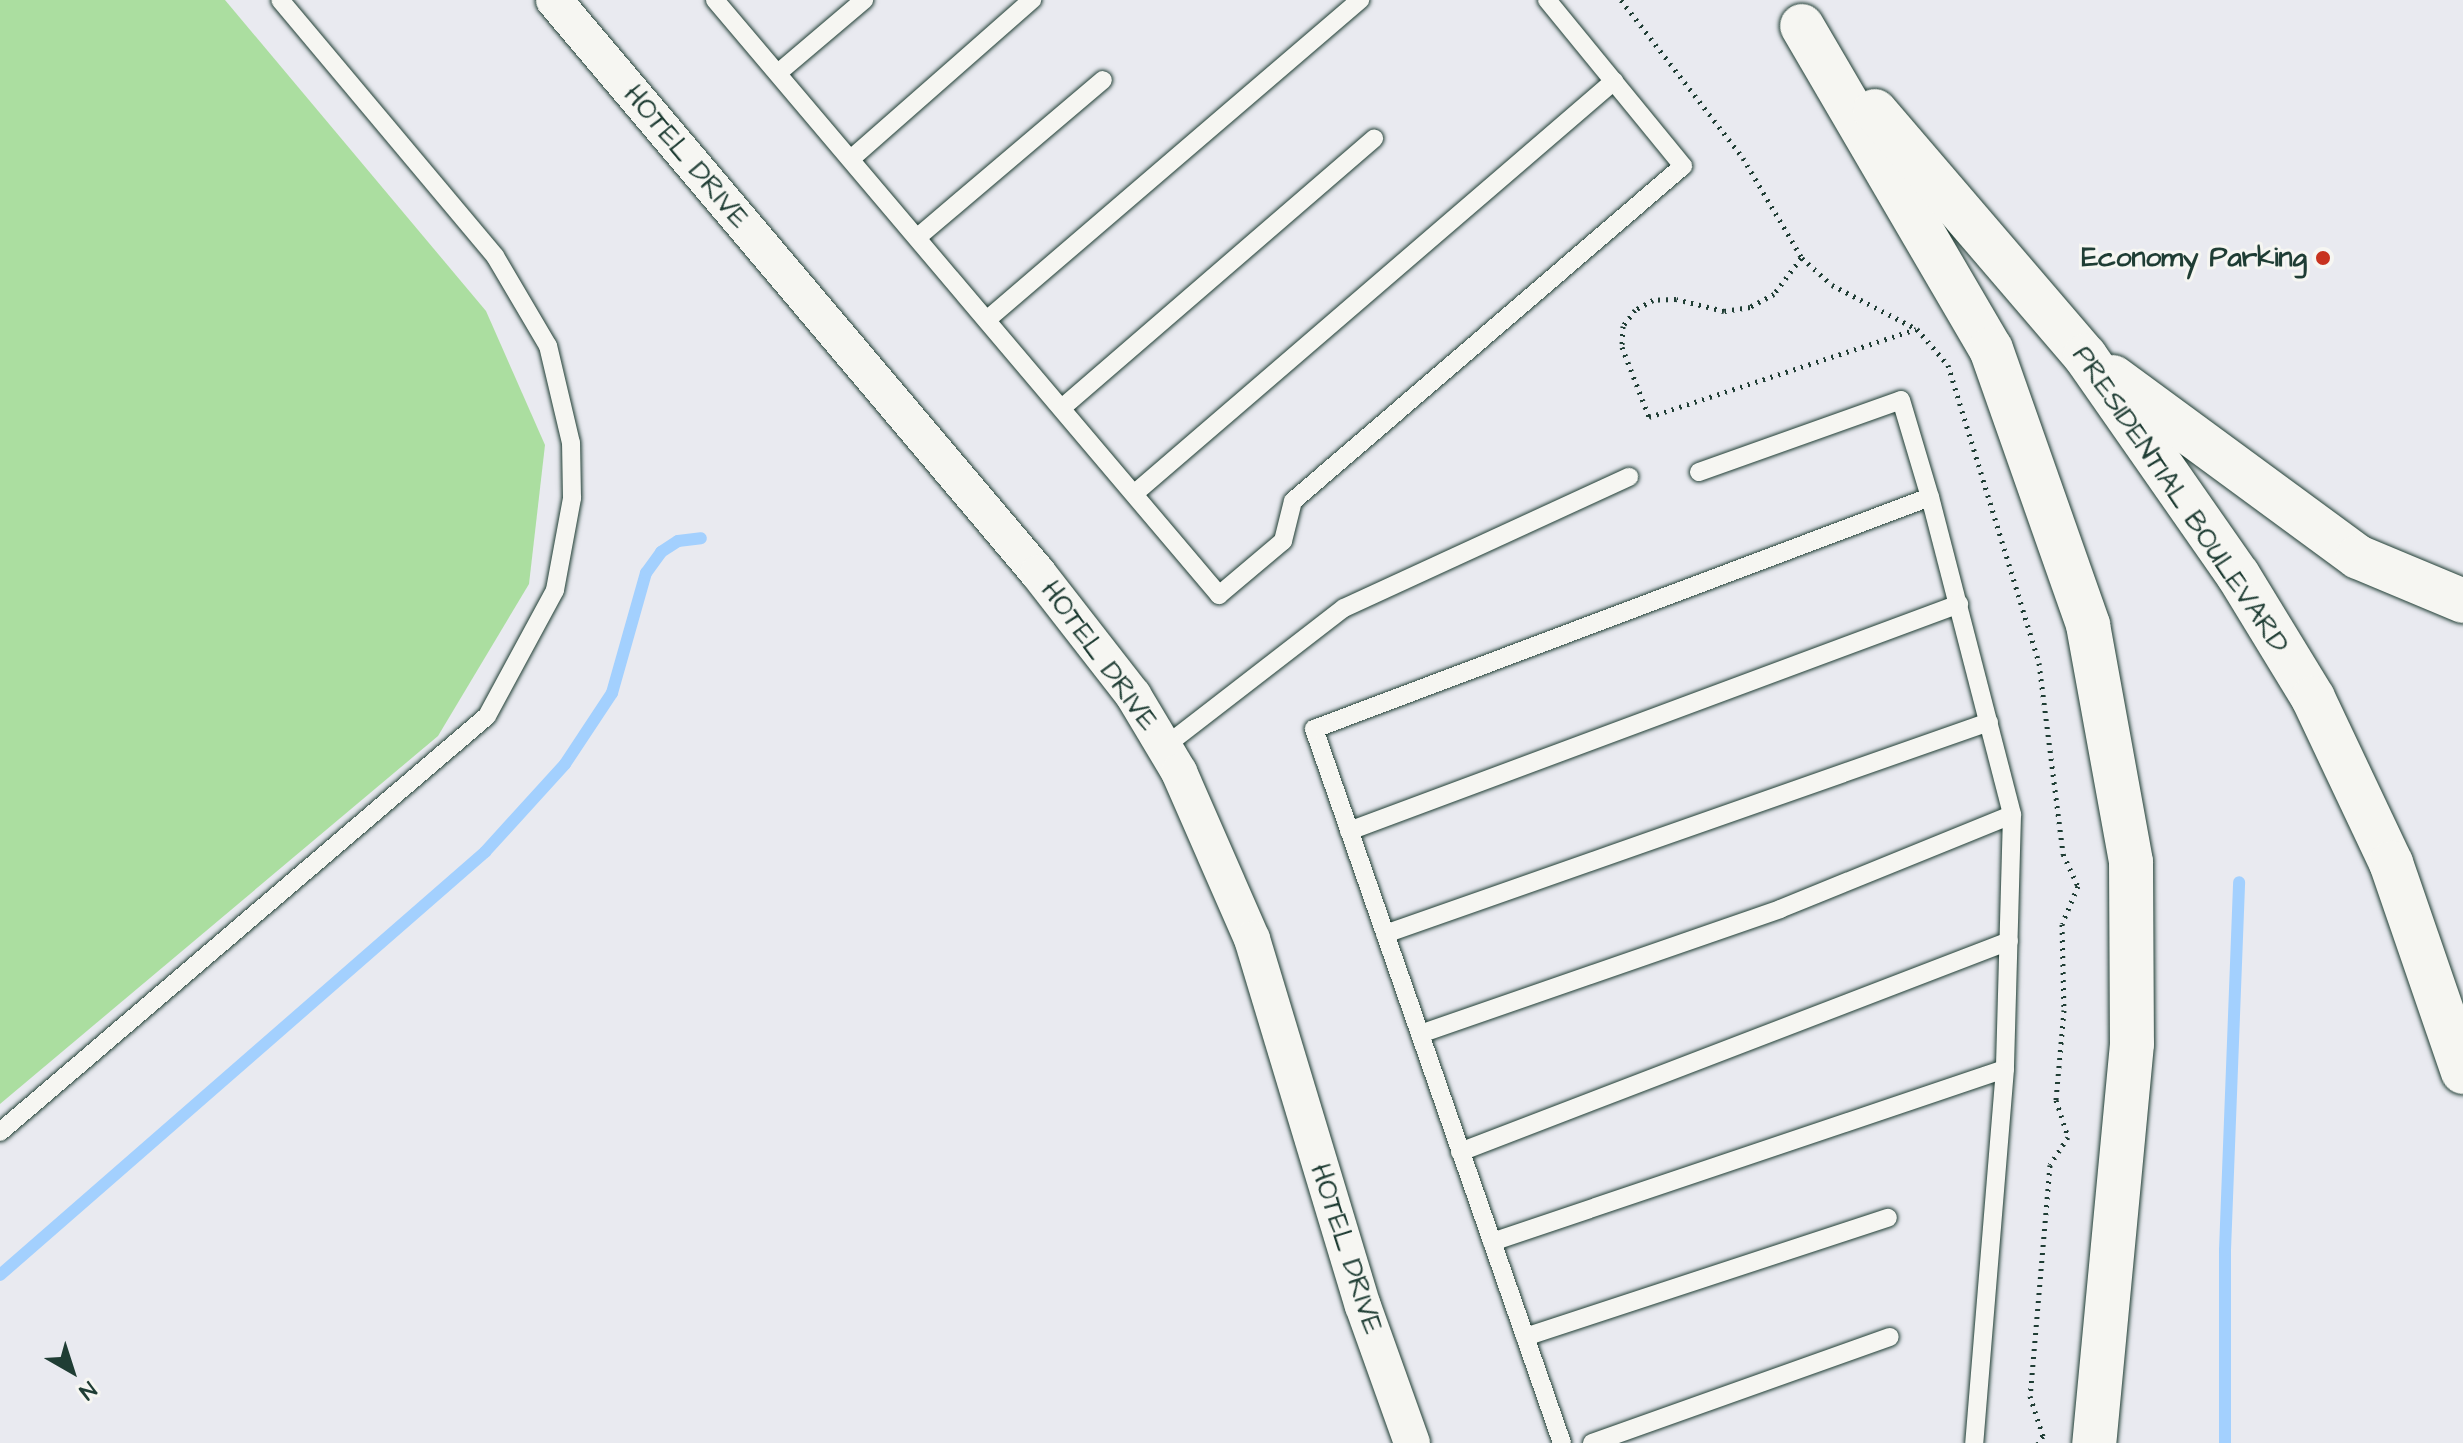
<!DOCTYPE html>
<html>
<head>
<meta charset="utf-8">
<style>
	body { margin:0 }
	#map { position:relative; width:2463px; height:1443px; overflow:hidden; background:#e9eaf0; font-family:"Architects Daughter",sans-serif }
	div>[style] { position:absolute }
	.green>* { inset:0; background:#abdea0 }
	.stream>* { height:12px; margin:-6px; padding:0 6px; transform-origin:6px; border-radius:6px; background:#a3d0fe }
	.path>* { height:5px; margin-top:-2.5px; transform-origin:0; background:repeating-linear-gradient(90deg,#1f3d34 0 2px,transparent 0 8px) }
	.roads { filter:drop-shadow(0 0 2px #1f3d34) drop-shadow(0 0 2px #1f3d34) }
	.service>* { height:18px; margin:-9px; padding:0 9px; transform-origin:9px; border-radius:9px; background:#f6f6f2 }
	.minor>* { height:36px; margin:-18px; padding:0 18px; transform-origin:18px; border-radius:18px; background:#f6f6f2 }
	.secondary>* { height:44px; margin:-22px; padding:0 22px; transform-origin:22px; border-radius:22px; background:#f6f6f2 }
	.dots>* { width:22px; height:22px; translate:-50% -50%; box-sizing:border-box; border:4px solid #f6f6f2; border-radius:50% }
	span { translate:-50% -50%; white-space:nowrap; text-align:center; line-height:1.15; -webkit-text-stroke:6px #f6f6f2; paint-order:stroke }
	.street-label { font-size:28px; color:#1f3d34 }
	.poi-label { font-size:28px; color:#1f3d34; font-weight:700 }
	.right { translate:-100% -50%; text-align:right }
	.north { position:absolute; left:32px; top:1331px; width:80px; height:80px; -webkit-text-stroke:6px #f6f6f2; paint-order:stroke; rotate:141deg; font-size:22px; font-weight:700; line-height:32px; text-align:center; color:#1f3d34 }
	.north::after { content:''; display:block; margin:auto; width:28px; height:36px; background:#1f3d34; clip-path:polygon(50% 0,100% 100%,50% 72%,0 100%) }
</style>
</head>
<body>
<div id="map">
	<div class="green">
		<i style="clip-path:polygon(0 0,225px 0,486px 311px,545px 445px,529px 584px,438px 736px,0 1104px)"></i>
	</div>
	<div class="stream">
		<i style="left:0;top:1275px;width:644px;rotate:-41.09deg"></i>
		<i style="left:485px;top:852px;width:119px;rotate:-47.7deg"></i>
		<i style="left:565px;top:764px;width:85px;rotate:-56.5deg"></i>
		<i style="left:612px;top:693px;width:125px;rotate:-74.2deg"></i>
		<i style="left:646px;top:573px;width:26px;rotate:-54deg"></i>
		<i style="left:661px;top:552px;width:20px;rotate:-33deg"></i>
		<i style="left:678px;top:541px;width:23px;rotate:-7deg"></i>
		<i style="left:2225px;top:1443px;width:193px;rotate:-90deg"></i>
		<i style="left:2225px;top:1250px;width:368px;rotate:-87.8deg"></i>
	</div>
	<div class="path">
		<i style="left:1621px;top:0;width:200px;rotate:52.3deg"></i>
		<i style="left:1743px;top:158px;width:116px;rotate:59.5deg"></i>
		<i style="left:1802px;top:258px;width:40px;rotate:42deg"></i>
		<i style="left:1832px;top:285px;width:96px;rotate:27.4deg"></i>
		<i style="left:1917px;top:329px;width:48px;rotate:49.3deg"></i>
		<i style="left:1948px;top:365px;width:312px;rotate:73deg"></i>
		<i style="left:2039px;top:663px;width:193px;rotate:82.8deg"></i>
		<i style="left:2063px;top:854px;width:35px;rotate:65deg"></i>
		<i style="left:2078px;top:886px;width:41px;rotate:112.8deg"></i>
		<i style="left:2062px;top:924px;width:86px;rotate:88.7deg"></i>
		<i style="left:2064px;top:1010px;width:90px;rotate:95.1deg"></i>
		<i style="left:2056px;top:1100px;width:39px;rotate:72deg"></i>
		<i style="left:2068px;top:1137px;width:33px;rotate:123deg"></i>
		<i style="left:2050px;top:1165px;width:232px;rotate:94.9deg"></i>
		<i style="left:2030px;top:1396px;width:42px;rotate:72deg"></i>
		<i style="left:2043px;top:1436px;width:9px;rotate:126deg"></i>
		<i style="left:1801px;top:258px;width:45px;rotate:126.9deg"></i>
		<i style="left:1774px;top:294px;width:27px;rotate:152deg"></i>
		<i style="left:1750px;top:307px;width:26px;rotate:171deg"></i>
		<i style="left:1724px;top:311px;width:49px;rotate:-166deg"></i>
		<i style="left:1676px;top:299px;width:23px;rotate:178deg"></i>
		<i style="left:1653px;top:300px;width:21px;rotate:151deg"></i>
		<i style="left:1635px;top:310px;width:20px;rotate:127deg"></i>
		<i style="left:1623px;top:326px;width:21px;rotate:93deg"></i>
		<i style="left:1622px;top:347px;width:75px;rotate:68.9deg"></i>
		<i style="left:1649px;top:417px;width:281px;rotate:-18.2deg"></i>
	</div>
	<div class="roads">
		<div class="service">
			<i style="left:715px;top:0;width:780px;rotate:49.73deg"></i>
			<i style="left:1219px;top:595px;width:84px;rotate:-40.2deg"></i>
			<i style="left:1283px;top:541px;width:41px;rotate:-76deg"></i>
			<i style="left:1293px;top:501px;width:514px;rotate:-40.66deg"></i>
			<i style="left:1683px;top:166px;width:215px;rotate:-129.3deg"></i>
			<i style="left:778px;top:73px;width:113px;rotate:-40.3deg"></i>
			<i style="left:852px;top:158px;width:240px;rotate:-41.3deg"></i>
			<i style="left:919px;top:236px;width:241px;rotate:-40.3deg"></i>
			<i style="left:989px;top:318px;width:489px;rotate:-40.6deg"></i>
			<i style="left:1063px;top:407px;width:411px;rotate:-40.8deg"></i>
			<i style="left:1699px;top:472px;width:214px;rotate:-19.6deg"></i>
			<i style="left:1901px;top:400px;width:101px;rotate:73.4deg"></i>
			<i style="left:1930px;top:497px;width:328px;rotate:75.5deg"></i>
			<i style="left:2012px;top:815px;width:254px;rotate:91.6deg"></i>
			<i style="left:2005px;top:1069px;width:375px;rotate:94.7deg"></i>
			<i style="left:1135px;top:493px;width:632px;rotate:-40.7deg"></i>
			<i style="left:1164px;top:747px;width:227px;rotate:-37.7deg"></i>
			<i style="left:1344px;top:608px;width:314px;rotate:-24.7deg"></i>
			<i style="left:1349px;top:831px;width:651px;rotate:-20.41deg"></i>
			<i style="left:1385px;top:934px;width:640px;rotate:-19.34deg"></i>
			<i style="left:1420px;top:1034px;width:381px;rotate:-19.1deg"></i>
			<i style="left:1780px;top:909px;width:250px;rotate:-22.1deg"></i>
			<i style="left:0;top:1132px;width:640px;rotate:-40.5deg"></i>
			<i style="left:487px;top:716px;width:143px;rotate:-61.6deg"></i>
			<i style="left:555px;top:590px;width:94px;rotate:-79.5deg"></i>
			<i style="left:572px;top:498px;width:55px;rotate:-91deg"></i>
			<i style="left:571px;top:443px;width:100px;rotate:-103.3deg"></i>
			<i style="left:548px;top:346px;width:104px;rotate:-120.5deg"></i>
			<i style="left:495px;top:256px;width:334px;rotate:-130deg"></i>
			<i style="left:1460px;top:1152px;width:588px;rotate:-21.02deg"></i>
			<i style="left:1492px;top:1242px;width:541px;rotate:-18.64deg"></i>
			<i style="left:1525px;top:1337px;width:382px;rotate:-18.2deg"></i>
			<i style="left:1562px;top:1443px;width:756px;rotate:-109.15deg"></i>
			<i style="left:1314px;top:729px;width:658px;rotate:-20.64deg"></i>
			<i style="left:1592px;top:1443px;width:316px;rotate:-19.6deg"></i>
		</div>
		<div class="minor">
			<i style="left:554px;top:0;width:750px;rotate:49.81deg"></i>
			<i style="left:1038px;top:573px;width:155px;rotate:52.1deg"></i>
			<i style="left:1133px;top:695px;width:90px;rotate:59.1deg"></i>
			<i style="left:1179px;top:772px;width:182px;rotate:66.4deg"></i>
			<i style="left:1252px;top:939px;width:383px;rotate:73.2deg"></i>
			<i style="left:1363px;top:1306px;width:145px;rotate:70.3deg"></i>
		</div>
		<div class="secondary">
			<i style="left:1802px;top:26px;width:374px;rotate:59.7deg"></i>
			<i style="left:1991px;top:349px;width:293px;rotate:70.6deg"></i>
			<i style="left:2088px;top:625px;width:241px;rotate:79.7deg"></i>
			<i style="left:2131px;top:862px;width:182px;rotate:89.7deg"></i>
			<i style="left:2132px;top:1044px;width:401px;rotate:95.4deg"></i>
			<i style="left:1875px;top:111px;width:323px;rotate:49.4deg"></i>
			<i style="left:2085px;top:356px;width:267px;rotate:55.1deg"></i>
			<i style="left:2238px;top:575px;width:144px;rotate:58.6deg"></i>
			<i style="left:2313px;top:698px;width:183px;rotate:64.7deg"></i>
			<i style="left:2391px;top:863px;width:221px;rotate:71deg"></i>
			<i style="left:2113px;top:377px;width:304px;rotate:36.3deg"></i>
			<i style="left:2358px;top:557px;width:114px;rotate:22.7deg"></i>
		</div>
	</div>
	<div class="dots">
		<i style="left:2323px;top:258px;background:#c8321e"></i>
	</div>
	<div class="street-label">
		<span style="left:686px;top:157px;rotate:50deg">HOTEL DRIVE</span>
		<span style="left:2180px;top:500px;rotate:56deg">PRESIDENTIAL BOULEVARD</span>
		<span style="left:1099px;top:656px;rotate:54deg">HOTEL DRIVE</span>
		<span style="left:1346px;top:1249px;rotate:72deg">HOTEL DRIVE</span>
	</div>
	<div class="poi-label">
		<span class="right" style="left:2307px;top:258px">Economy Parking</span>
	</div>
	<div class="north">N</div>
</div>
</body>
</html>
